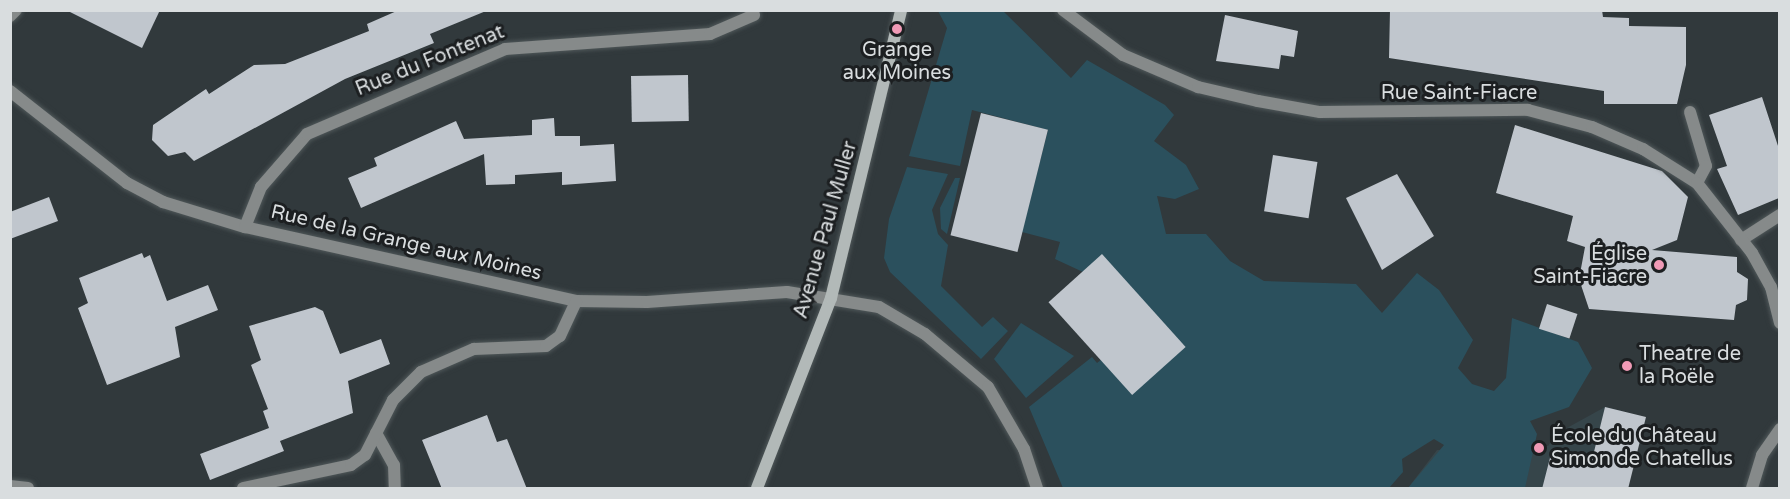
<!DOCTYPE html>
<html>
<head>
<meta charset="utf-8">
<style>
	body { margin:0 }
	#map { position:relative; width:1790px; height:499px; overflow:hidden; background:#31393c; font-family:"Varela Round",sans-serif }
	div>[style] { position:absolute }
	.built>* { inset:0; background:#36454a }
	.green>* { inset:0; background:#2b505d }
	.building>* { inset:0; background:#c0c6cd; transform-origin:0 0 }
	.roads { filter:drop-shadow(0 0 2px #4f5759) drop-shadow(0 0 2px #4f5759) }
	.lane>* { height:12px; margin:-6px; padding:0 6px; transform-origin:6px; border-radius:6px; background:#868a8a }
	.street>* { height:12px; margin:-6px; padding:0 6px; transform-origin:6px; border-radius:6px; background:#868a8a }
	.secondary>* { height:12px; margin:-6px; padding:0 6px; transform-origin:6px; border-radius:6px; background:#b2b9b8 }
	.dots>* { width:16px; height:16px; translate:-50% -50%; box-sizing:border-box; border:3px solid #1c1f21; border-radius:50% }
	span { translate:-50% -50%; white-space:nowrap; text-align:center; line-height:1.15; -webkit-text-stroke:6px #1c1f21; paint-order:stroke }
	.poi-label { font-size:20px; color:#d9dddf }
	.right { translate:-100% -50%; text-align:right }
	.left { translate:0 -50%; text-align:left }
	.street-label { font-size:20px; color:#d9dddf }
	.frame { position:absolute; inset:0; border:12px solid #d9dddf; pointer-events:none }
</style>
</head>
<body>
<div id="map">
	<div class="built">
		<i style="clip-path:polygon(1605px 407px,1622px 411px,1628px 488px,1408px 488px,1437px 450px,1548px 446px,1556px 434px)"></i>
	</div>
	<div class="green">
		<i style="clip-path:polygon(938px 11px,1003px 11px,1071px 78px,1087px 60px,1165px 105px,1174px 115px,1154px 141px,1186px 165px,1199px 189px,1175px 199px,1157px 196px,1166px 234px,1206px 234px,1230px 261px,1264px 281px,1356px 284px,1382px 313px,1417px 273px,1439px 290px,1473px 340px,1458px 368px,1472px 384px,1494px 391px,1506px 378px,1512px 318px,1578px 342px,1592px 368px,1569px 407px,1530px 421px,1537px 434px,1525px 488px,1408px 488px,1444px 445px,1434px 439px,1402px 459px,1403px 472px,1389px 488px,1063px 488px,1029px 407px,1092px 357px,1097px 363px,1102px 359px,1132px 393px,1185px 346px,1083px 272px,1055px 259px,1060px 242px,1022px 232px,1048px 130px,972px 110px,960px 166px,909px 156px,947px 28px)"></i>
		<i style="clip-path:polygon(907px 167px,948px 174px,932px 210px,938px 234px,948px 245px,941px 286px,982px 327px,993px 317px,1008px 331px,981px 359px,890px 272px,884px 258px,889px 219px)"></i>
		<i style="clip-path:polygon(955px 178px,960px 178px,947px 234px,941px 229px,940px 208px)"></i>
		<i style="clip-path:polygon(1021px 323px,1074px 356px,1026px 398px,994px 359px)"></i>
	</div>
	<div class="building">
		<i style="clip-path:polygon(66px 10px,160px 10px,142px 48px)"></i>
		<i style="clip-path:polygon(399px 10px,486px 11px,430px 34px,434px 43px,345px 79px,194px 161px,185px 152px,168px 156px,152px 140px,153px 125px,206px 89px,209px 94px,254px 65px,285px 64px,369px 31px,367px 24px)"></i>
		<i style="clip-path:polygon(1390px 10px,1602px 10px,1603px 17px,1629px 18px,1629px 26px,1686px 27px,1686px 65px,1677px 104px,1604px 104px,1604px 91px,1389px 58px)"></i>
		<i style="clip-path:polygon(1225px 15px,1298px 31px,1294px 57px,1281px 55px,1279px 69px,1216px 61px)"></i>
		<i style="left:688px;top:75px;width:46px;height:57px;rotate:89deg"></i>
		<i style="clip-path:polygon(1762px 97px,1779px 149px,1779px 198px,1738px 215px,1717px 169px,1727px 166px,1709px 115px)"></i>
		<i style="left:981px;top:113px;width:69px;height:126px;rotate:14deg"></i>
		<i style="clip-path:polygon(554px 118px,555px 136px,580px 136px,580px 146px,614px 144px,616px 181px,562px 185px,562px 172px,515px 175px,515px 184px,486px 185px,484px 154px,361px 208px,348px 178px,377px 166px,374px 158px,456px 121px,464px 139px,532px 135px,532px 120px)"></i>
		<i style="clip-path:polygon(1515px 125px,1662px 171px,1688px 197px,1677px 240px,1652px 250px,1737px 257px,1737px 272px,1748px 279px,1747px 300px,1736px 305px,1734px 320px,1589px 309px,1579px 279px,1585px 247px,1567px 241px,1573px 216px,1496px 193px)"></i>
		<i style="left:1273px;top:155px;width:45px;height:57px;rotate:9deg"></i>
		<i style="clip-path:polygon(1397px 174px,1434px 236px,1382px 270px,1346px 198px)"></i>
		<i style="clip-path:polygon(49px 197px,58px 221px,10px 239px,10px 212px)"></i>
		<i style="clip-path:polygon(142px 253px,144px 258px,150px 255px,167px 301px,208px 285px,218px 310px,175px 327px,180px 357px,107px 385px,78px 308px,88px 303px,79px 278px)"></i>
		<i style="left:1102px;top:254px;width:125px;height:72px;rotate:48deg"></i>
		<i style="left:1547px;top:304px;width:32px;height:26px;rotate:18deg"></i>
		<i style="clip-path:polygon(315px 307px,323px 311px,340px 354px,381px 339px,390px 364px,348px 381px,353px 413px,280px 441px,284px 451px,210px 480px,200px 454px,269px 428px,263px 411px,268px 409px,251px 365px,261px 360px,249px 326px)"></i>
		<i style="clip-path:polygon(1605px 407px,1646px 417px,1628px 489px,1542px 489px,1551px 454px,1591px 464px)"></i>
		<i style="clip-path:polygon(487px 415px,497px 442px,507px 439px,527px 489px,442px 489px,422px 440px)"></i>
	</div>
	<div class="roads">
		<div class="lane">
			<i style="left:10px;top:16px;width:8px;rotate:-45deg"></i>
			<i style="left:1690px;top:112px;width:56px;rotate:73.5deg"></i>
			<i style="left:1706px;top:166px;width:19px;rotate:118deg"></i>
			<i style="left:1741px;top:240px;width:46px;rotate:-32.7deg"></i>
		</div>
		<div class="street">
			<i style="left:1063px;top:10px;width:75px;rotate:36.9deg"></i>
			<i style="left:1123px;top:55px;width:82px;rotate:23.1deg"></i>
			<i style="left:1198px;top:87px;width:62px;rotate:13.1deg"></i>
			<i style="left:1258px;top:101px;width:63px;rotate:10.1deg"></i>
			<i style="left:1320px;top:112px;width:208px;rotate:-0.6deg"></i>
			<i style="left:1528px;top:110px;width:66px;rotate:14.9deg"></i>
			<i style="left:1592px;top:127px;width:56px;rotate:23.3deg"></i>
			<i style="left:1643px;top:149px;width:64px;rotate:32.2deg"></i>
			<i style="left:1697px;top:183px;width:89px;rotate:51.8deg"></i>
			<i style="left:1752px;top:253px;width:39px;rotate:61deg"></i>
			<i style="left:1771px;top:287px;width:37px;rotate:76deg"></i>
			<i style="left:10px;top:91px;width:149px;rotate:38.2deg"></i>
			<i style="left:127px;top:183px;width:41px;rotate:27.8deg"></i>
			<i style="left:163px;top:202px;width:86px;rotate:17deg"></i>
			<i style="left:245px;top:227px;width:339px;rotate:12.6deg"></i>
			<i style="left:576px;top:301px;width:71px;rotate:0.8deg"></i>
			<i style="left:647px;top:302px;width:140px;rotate:-4.1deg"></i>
			<i style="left:787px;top:292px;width:93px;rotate:9.3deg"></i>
			<i style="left:879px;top:307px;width:53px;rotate:30.4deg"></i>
			<i style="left:925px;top:334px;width:82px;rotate:40.1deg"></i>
			<i style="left:988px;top:387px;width:72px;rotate:59.9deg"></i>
			<i style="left:1024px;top:449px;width:41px;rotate:71.6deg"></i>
			<i style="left:245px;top:227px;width:43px;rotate:-68.2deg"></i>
			<i style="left:261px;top:187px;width:70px;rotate:-49deg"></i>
			<i style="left:307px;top:134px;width:215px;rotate:-23.2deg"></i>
			<i style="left:505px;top:49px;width:206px;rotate:-4.2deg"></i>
			<i style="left:710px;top:34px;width:48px;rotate:-23.4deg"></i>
			<i style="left:376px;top:433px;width:37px;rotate:61deg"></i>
			<i style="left:394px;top:465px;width:23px;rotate:88deg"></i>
			<i style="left:10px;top:486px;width:18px;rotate:6deg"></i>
			<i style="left:243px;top:488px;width:110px;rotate:-12deg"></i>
			<i style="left:351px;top:465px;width:17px;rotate:-36deg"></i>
			<i style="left:365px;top:455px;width:62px;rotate:-63deg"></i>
			<i style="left:393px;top:400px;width:40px;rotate:-45deg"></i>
			<i style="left:421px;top:372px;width:58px;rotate:-23.5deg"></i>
			<i style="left:474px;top:349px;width:72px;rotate:-2.4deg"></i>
			<i style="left:546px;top:346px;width:17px;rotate:-36deg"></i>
			<i style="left:560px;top:336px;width:38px;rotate:-65deg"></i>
			<i style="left:1752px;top:488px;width:34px;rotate:-73deg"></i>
			<i style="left:1762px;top:455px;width:32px;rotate:-55deg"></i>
		</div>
		<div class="secondary">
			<i style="left:757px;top:488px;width:204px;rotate:-68.7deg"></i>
			<i style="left:831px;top:298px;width:296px;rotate:-76.3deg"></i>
		</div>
	</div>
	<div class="dots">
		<i style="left:897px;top:29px;background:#f09ab6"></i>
		<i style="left:1659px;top:265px;background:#f09ab6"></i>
		<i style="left:1627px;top:366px;background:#f09ab6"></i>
		<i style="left:1539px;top:448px;background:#f09ab6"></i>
	</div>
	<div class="poi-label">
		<span style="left:897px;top:62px">Grange<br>aux Moines</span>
		<span class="right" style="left:1647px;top:266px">Église<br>Saint-Fiacre</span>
		<span class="left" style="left:1639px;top:366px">Theatre de<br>la Roële</span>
		<span class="left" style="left:1551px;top:448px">École du Château<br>Simon de Chatellus</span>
	</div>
	<div class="street-label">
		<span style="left:430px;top:61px;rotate:-22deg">Rue du Fontenat</span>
		<span style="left:1459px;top:93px">Rue Saint-Fiacre</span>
		<span style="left:826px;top:230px;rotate:-74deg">Avenue Paul Muller</span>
		<span style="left:406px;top:243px;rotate:13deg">Rue de la Grange aux Moines</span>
	</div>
	<div class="frame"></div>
</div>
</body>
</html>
